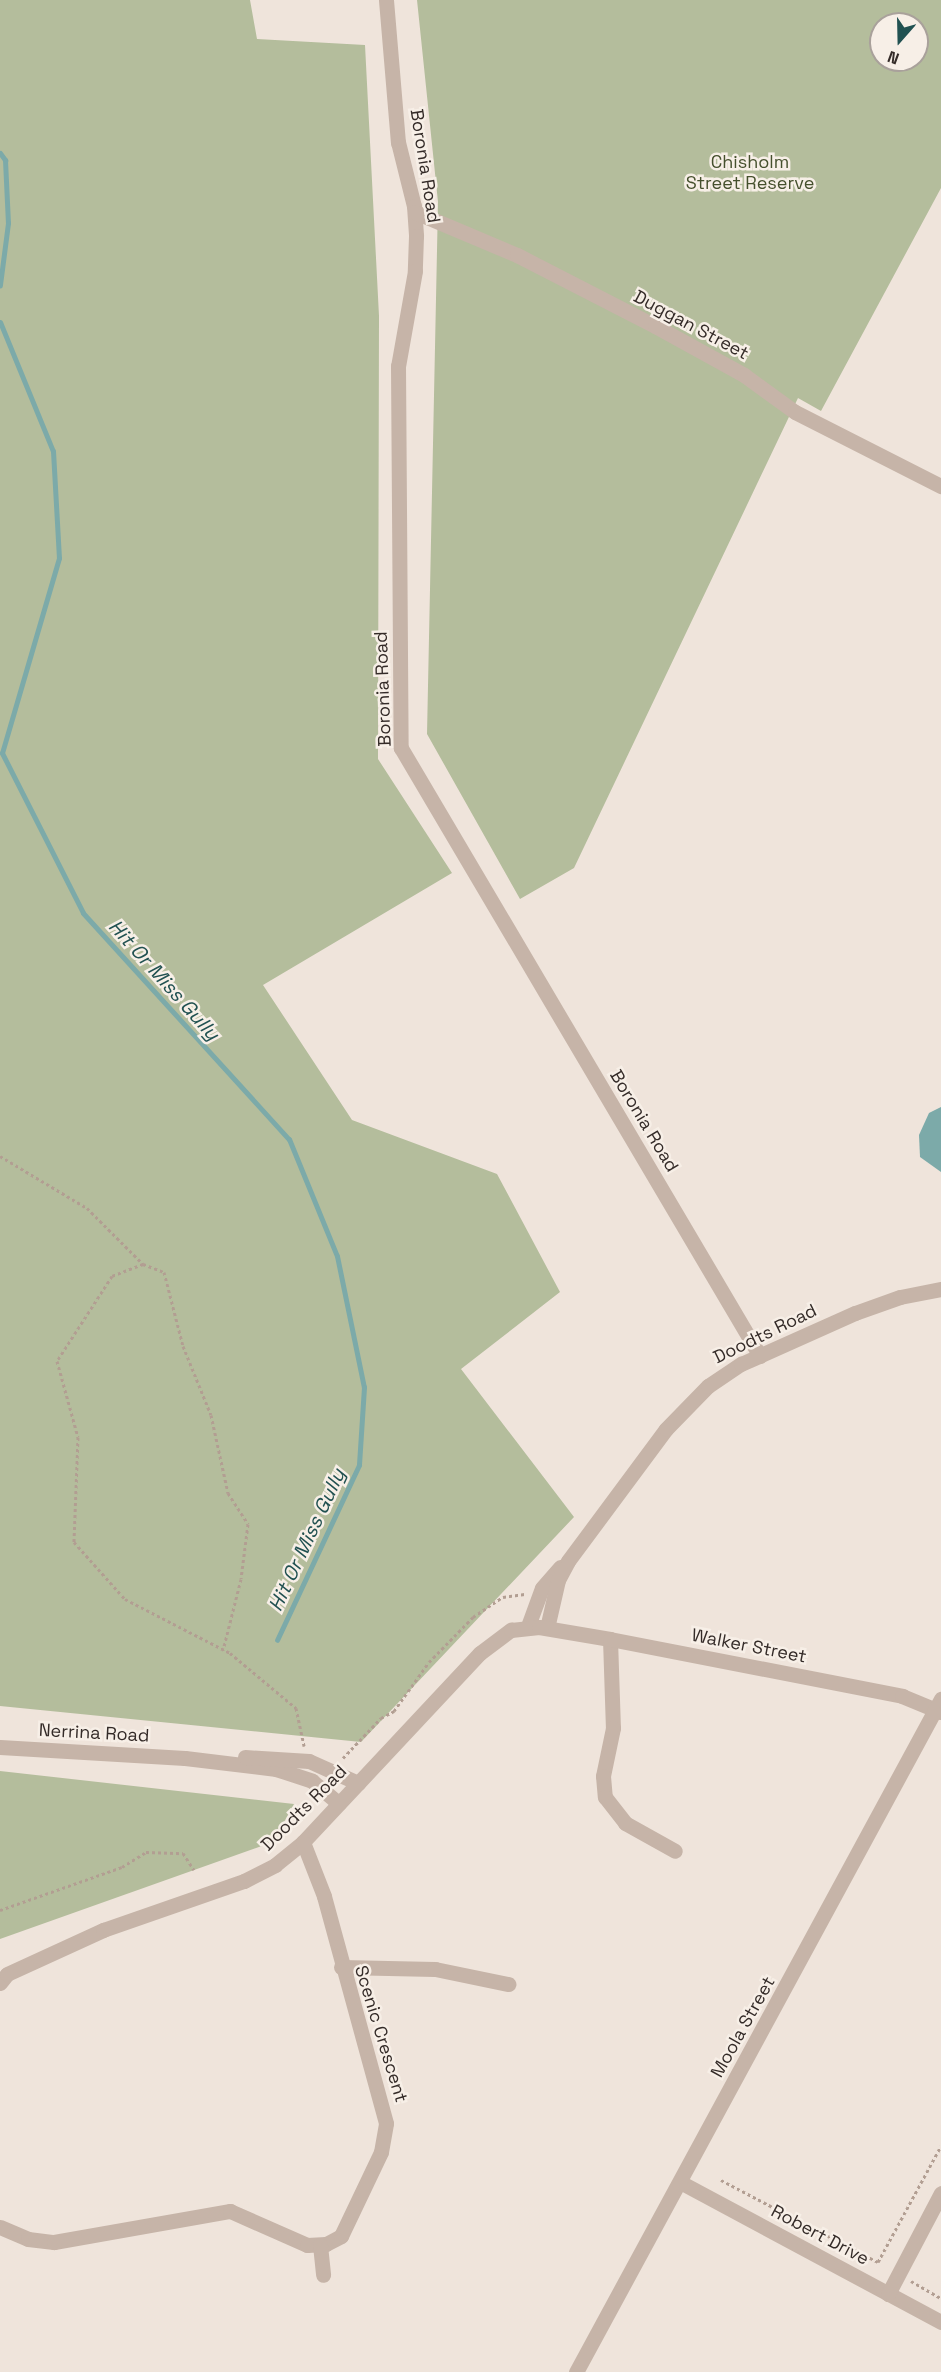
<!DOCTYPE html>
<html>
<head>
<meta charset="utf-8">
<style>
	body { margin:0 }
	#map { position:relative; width:941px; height:2372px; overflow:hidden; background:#efe4db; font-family:"Space Grotesk",sans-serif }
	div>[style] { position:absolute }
	.green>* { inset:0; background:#b4bd9c }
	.water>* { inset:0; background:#7caaa9 }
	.stream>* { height:5px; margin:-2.5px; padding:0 2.5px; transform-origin:2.5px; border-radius:2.5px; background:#7caaa9 }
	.path>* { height:3px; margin-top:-1.5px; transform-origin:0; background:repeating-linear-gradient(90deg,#b29e92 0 3px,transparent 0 6px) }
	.minor>* { height:15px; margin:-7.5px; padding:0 7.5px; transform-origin:7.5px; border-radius:7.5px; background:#c6b4a8 }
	span { translate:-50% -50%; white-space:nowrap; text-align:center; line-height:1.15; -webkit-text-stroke:5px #f7efe7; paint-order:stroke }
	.park-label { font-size:18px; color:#45502d }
	.street-label { font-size:18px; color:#342b28 }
	.water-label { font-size:20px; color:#215151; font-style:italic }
	.north { position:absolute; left:869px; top:12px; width:60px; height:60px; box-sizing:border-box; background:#f7efe7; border:2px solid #a9a19b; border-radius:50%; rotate:200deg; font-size:16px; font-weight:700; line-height:24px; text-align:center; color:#342b28 }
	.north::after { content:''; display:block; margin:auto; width:21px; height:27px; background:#215151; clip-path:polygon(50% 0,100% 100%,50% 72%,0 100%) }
</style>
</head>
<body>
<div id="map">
	<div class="green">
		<i style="clip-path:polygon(0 0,250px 0,257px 39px,365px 45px,379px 316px,378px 759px,452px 873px,263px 985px,352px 1120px,497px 1174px,560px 1292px,461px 1369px,574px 1517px,361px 1742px,0 1706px)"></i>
		<i style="clip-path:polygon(evenodd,417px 0,941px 0,941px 188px,821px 411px,798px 398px,574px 868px,520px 899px,427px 734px,438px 202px,417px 0,881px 24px,917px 24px,917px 60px,881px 60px,881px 24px)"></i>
		<i style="clip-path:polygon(0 1771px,294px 1804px,273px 1842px,0 1939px)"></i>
	</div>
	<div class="water">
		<i style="clip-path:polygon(941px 1107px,941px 1172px,920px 1157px,919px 1135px,929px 1113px)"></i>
	</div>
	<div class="stream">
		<i style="left:0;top:153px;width:9px;rotate:54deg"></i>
		<i style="left:5px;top:160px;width:63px;rotate:87.3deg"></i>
		<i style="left:8px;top:223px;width:63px;rotate:97.4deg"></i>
		<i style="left:0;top:322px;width:139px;rotate:67.7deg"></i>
		<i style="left:53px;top:451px;width:107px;rotate:86.8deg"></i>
		<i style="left:59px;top:558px;width:203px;rotate:106.3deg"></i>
		<i style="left:2px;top:753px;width:179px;rotate:63.1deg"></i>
		<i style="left:83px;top:913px;width:306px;rotate:47.7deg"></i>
		<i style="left:289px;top:1139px;width:126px;rotate:67.7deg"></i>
		<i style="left:337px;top:1256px;width:134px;rotate:78.4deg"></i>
		<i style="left:364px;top:1387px;width:78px;rotate:93.7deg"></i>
		<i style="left:359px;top:1465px;width:193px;rotate:115.1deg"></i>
	</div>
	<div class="path">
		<i style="left:0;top:1156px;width:101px;rotate:30.9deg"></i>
		<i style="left:87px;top:1208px;width:79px;rotate:45deg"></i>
		<i style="left:143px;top:1264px;width:33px;rotate:159deg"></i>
		<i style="left:112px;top:1276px;width:101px;rotate:122.9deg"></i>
		<i style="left:57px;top:1361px;width:79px;rotate:74.6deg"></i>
		<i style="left:78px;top:1437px;width:105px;rotate:92.2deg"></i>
		<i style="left:74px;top:1542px;width:76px;rotate:48.2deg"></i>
		<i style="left:125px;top:1599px;width:118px;rotate:27.2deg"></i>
		<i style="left:230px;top:1653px;width:86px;rotate:39.8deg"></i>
		<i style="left:296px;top:1708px;width:39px;rotate:78deg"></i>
		<i style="left:143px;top:1264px;width:22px;rotate:21deg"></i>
		<i style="left:164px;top:1272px;width:76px;rotate:75.6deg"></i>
		<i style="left:183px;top:1346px;width:74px;rotate:67.9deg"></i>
		<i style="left:211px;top:1415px;width:80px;rotate:77.7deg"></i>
		<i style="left:228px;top:1493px;width:37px;rotate:57deg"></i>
		<i style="left:248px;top:1524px;width:55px;rotate:97.3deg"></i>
		<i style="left:241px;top:1579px;width:73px;rotate:104.2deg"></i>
		<i style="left:343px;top:1758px;width:55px;rotate:-46.5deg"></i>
		<i style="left:381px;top:1718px;width:15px;rotate:-28deg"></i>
		<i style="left:394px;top:1711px;width:60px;rotate:-54.5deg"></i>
		<i style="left:429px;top:1662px;width:63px;rotate:-45.6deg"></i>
		<i style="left:473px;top:1617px;width:36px;rotate:-34deg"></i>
		<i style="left:503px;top:1597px;width:22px;rotate:-8deg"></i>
		<i style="left:0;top:1910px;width:129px;rotate:-19.4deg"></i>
		<i style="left:122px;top:1867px;width:28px;rotate:-32deg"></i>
		<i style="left:146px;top:1852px;width:37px;rotate:2deg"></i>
		<i style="left:183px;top:1853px;width:20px;rotate:57deg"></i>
		<i style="left:721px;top:2180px;width:177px;rotate:27.6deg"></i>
		<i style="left:878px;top:2262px;width:132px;rotate:-61.5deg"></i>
		<i style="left:911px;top:2281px;width:34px;rotate:30deg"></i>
	</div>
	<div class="minor">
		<i style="left:386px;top:0;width:143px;rotate:85.2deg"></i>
		<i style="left:398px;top:142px;width:66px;rotate:76deg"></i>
		<i style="left:414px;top:206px;width:30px;rotate:86deg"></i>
		<i style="left:416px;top:236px;width:35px;rotate:92deg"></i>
		<i style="left:415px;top:271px;width:97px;rotate:100.1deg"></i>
		<i style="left:398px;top:366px;width:382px;rotate:89.6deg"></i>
		<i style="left:401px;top:748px;width:706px;rotate:59.44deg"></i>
		<i style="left:415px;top:212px;width:111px;rotate:22.9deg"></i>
		<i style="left:517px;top:255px;width:155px;rotate:27.2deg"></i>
		<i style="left:655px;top:326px;width:102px;rotate:28.8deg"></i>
		<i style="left:744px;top:375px;width:63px;rotate:36deg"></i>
		<i style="left:795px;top:412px;width:164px;rotate:26.9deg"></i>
		<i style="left:528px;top:1626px;width:40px;rotate:-69.8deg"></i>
		<i style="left:542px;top:1588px;width:28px;rotate:-49deg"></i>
		<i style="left:547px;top:1628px;width:49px;rotate:-77.1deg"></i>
		<i style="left:558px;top:1580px;width:21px;rotate:-62deg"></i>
		<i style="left:568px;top:1561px;width:164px;rotate:-53.4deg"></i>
		<i style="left:666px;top:1429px;width:60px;rotate:-45.7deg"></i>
		<i style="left:708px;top:1386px;width:40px;rotate:-34deg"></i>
		<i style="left:741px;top:1364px;width:125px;rotate:-24.1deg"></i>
		<i style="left:855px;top:1313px;width:48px;rotate:-19.6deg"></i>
		<i style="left:900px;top:1297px;width:42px;rotate:-11deg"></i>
		<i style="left:610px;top:1639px;width:89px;rotate:88.1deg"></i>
		<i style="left:613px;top:1728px;width:49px;rotate:101.8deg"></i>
		<i style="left:603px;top:1776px;width:21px;rotate:85deg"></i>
		<i style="left:605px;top:1797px;width:33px;rotate:52deg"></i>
		<i style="left:625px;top:1823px;width:57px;rotate:29.2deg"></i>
		<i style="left:0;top:1747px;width:185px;rotate:3.4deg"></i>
		<i style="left:185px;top:1758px;width:92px;rotate:6.9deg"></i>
		<i style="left:276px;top:1769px;width:38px;rotate:18deg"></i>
		<i style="left:312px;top:1781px;width:35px;rotate:40deg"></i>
		<i style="left:245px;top:1757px;width:64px;rotate:3.6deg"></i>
		<i style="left:309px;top:1761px;width:54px;rotate:24.2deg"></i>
		<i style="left:341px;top:1967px;width:94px;rotate:1.2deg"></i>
		<i style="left:435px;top:1969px;width:75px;rotate:11.6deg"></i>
		<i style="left:0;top:1983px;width:11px;rotate:-52deg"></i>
		<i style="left:7px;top:1974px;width:106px;rotate:-24.6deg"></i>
		<i style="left:103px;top:1930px;width:149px;rotate:-19.2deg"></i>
		<i style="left:244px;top:1881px;width:35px;rotate:-27deg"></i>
		<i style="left:275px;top:1865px;width:36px;rotate:-39deg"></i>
		<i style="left:303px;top:1842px;width:259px;rotate:-46.9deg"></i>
		<i style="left:480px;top:1653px;width:39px;rotate:-37deg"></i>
		<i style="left:511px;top:1630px;width:28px;rotate:-6deg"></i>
		<i style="left:539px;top:1627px;width:72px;rotate:9.6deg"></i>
		<i style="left:610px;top:1639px;width:298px;rotate:11deg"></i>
		<i style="left:902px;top:1696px;width:42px;rotate:22.3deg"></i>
		<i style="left:680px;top:2182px;width:296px;rotate:28.2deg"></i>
		<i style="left:0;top:2227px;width:30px;rotate:23deg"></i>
		<i style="left:28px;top:2239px;width:26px;rotate:7deg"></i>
		<i style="left:54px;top:2242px;width:179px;rotate:-10deg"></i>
		<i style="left:230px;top:2211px;width:84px;rotate:23.8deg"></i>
		<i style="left:307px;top:2245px;width:19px;rotate:-3deg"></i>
		<i style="left:326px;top:2244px;width:17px;rotate:-28deg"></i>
		<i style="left:341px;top:2236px;width:93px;rotate:-64.5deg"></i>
		<i style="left:381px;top:2152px;width:29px;rotate:-80deg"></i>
		<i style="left:386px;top:2123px;width:235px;rotate:-105.3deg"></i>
		<i style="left:324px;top:1896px;width:58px;rotate:-111.3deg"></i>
		<i style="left:320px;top:2245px;width:30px;rotate:84deg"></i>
		<i style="left:888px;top:2294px;width:114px;rotate:-62.3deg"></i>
		<i style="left:576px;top:2372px;width:766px;rotate:-61.53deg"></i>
	</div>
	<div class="park-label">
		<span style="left:750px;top:173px">Chisholm<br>Street Reserve</span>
	</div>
	<div class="street-label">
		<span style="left:425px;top:166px;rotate:81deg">Boronia Road</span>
		<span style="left:691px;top:325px;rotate:28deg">Duggan Street</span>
		<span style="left:383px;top:689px;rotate:-92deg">Boronia Road</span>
		<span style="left:644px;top:1121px;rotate:59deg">Boronia Road</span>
		<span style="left:765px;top:1334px;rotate:-26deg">Doodts Road</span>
		<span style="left:749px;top:1646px;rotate:11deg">Walker Street</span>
		<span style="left:94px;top:1733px;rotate:3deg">Nerrina Road</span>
		<span style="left:304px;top:1808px;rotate:-45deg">Doodts Road</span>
		<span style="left:743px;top:2027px;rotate:-61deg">Moola Street</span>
		<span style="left:381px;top:2034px;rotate:73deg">Scenic Crescent</span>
		<span style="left:820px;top:2235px;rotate:28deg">Robert Drive</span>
	</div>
	<div class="water-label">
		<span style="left:164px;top:980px;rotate:48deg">Hit Or Miss Gully</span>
		<span style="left:307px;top:1540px;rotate:-65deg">Hit Or Miss Gully</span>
	</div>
	<div class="north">N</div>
</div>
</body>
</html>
